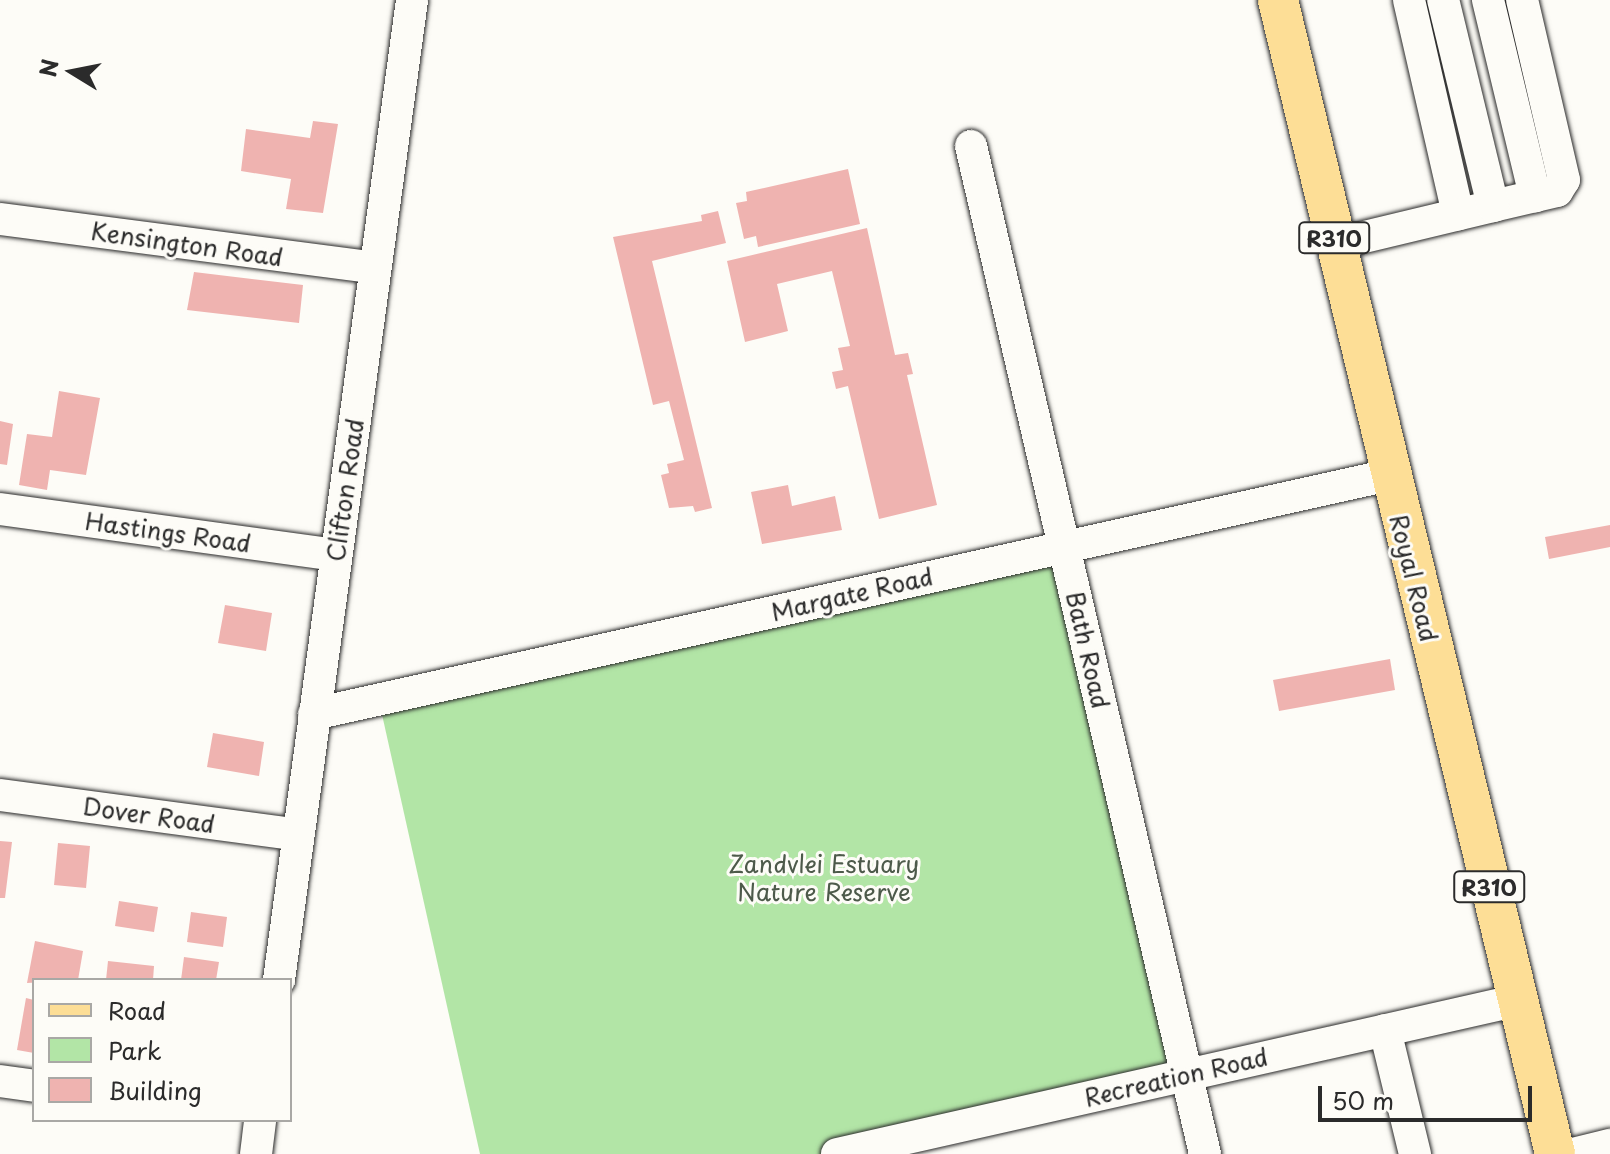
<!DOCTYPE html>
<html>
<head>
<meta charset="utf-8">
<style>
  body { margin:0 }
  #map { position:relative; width:1610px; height:1154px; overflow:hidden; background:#fdfcf7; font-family:"Playpen Sans",sans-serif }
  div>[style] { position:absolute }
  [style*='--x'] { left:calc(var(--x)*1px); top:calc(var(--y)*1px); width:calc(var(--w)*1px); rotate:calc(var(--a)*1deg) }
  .green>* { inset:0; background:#b2e5a6 }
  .building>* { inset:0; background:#efb3b0 }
  .roads { filter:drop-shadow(0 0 2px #2b2b2b) drop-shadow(0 0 2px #2b2b2b) }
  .minor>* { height:32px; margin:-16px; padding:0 16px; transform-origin:16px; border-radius:16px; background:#fdfcf7 }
  .major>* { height:40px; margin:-20px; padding:0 20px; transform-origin:20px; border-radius:20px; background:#fdde96 }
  span { translate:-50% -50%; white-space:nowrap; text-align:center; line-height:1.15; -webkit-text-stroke:6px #fdfcf7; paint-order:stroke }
  .shield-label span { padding:2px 6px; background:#fdfcf7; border:2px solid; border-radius:6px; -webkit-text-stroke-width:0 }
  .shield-label { font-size:22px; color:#2b2b2b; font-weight:700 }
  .street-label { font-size:24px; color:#2b2b2b }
  .park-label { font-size:24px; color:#4d5a4a }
  .legend { position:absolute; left:32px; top:978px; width:260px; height:144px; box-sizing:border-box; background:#fdfcf7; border:2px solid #a9a8a5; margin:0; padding:10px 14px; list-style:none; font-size:24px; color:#2b2b2b }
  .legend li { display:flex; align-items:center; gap:16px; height:40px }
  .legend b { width:40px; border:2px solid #a9a8a5 }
  .north { position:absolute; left:32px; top:32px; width:80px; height:80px; -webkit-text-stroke:6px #fdfcf7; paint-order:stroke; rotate:280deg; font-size:22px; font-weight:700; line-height:32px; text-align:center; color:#2b2b2b }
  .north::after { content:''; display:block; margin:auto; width:28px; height:36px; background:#2b2b2b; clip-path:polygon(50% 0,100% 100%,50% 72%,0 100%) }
  .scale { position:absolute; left:1318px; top:1086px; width:214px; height:36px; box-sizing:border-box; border:4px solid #2b2b2b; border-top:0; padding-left:10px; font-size:24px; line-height:28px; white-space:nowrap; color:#2b2b2b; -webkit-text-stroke:6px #fdfcf7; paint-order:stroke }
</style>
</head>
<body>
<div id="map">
  <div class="green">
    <i style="clip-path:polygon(1064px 546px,1187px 1075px,836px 1154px,480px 1154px,379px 701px)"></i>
  </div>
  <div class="building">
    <i style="clip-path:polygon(313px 121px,338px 124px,323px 213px,286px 209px,291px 179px,241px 171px,246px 129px,310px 138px)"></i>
    <i style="clip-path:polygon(848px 169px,860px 224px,758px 247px,756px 236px,744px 239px,736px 203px,747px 201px,746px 192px)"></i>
    <i style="clip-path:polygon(718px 211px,726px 243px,652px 261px,712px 508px,695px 512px,693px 506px,669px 508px,661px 475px,669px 473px,667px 464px,684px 460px,669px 401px,653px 405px,613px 237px,702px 221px,701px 215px)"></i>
    <i style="clip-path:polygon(867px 228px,895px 355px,908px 353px,913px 374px,907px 375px,937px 505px,879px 519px,848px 386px,836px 389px,832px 372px,843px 370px,838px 348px,850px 346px,832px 271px,777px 284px,788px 331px,745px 342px,727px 261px)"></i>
    <i style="clip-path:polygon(194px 272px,303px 285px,299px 323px,187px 310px)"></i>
    <i style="clip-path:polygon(59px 391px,100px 398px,86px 475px,50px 470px,47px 490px,19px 485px,27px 434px,52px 437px)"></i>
    <i style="clip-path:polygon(0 421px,13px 424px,7px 465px,0 464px)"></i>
    <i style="clip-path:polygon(788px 485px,792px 506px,835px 496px,842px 530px,762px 544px,751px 492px)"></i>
    <i style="clip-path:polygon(1610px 525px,1610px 547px,1549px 559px,1545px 537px)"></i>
    <i style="clip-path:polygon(225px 605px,272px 613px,266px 651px,218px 643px)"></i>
    <i style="clip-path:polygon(1390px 659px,1395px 690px,1279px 711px,1273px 680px)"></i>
    <i style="clip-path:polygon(213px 733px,264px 742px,259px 776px,207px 767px)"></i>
    <i style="clip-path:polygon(0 841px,12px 842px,5px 898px,0 898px)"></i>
    <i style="clip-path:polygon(58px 843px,90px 846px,86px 888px,54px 885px)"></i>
    <i style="clip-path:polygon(119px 901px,158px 907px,154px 932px,115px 926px)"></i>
    <i style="clip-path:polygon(191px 912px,227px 917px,223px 947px,187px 942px)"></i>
    <i style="clip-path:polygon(35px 941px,83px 951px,78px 980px,27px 983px)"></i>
    <i style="clip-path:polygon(184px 957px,219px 962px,216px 980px,181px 980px)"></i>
    <i style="clip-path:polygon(108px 961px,154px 966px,153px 980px,106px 980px)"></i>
    <i style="clip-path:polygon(26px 998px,34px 1000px,34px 1053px,17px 1050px)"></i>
  </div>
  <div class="roads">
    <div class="minor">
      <i style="--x:1409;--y:0;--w:220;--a:77.1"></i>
      <i style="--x:1488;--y:0;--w:202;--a:76.5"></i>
      <i style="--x:971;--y:146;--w:1035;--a:76.93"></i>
      <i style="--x:1493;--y:206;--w:66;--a:-13.2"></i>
      <i style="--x:1557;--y:191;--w:13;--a:-58"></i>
      <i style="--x:1564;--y:180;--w:185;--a:-103.1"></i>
      <i style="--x:0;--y:219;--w:378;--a:7.4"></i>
      <i style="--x:1335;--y:244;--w:163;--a:-13.5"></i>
      <i style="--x:1493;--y:206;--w:212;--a:-103.6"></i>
      <i style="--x:0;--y:509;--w:339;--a:7.8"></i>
      <i style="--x:314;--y:714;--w:1101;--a:-12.53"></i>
      <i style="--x:0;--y:795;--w:301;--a:7.6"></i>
      <i style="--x:279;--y:980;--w:989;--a:-82.27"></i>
      <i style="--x:1385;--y:1030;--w:128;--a:76.4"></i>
      <i style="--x:0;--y:1081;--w:34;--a:8"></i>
      <i style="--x:256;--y:1154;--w:34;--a:-83"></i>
      <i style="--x:837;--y:1154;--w:695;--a:-12.72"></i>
      <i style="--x:1573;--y:1154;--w:38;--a:-14"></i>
    </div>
    <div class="major">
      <i style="--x:1278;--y:0;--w:1187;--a:76.5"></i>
    </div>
  </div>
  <div class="shield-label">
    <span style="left:1334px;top:238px">R310</span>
    <span style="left:1489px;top:887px">R310</span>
  </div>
  <div class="street-label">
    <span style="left:187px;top:244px;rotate:8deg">Kensington Road</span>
    <span style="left:345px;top:490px;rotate:-82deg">Clifton Road</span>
    <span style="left:168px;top:532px;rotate:8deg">Hastings Road</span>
    <span style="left:1414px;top:578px;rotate:76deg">Royal Road</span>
    <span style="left:852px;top:594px;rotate:-13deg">Margate Road</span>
    <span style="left:1088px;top:650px;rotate:77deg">Bath Road</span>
    <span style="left:149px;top:815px;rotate:8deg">Dover Road</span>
    <span style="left:1176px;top:1077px;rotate:-13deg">Recreation Road</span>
  </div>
  <div class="park-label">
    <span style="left:824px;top:878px">Zandvlei Estuary<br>Nature Reserve</span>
  </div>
  <ul class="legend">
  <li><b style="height:10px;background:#fdde96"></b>Road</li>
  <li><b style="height:22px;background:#b2e5a6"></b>Park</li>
  <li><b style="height:22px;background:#efb3b0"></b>Building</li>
  </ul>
  <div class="north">N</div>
  <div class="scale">50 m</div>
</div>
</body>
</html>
